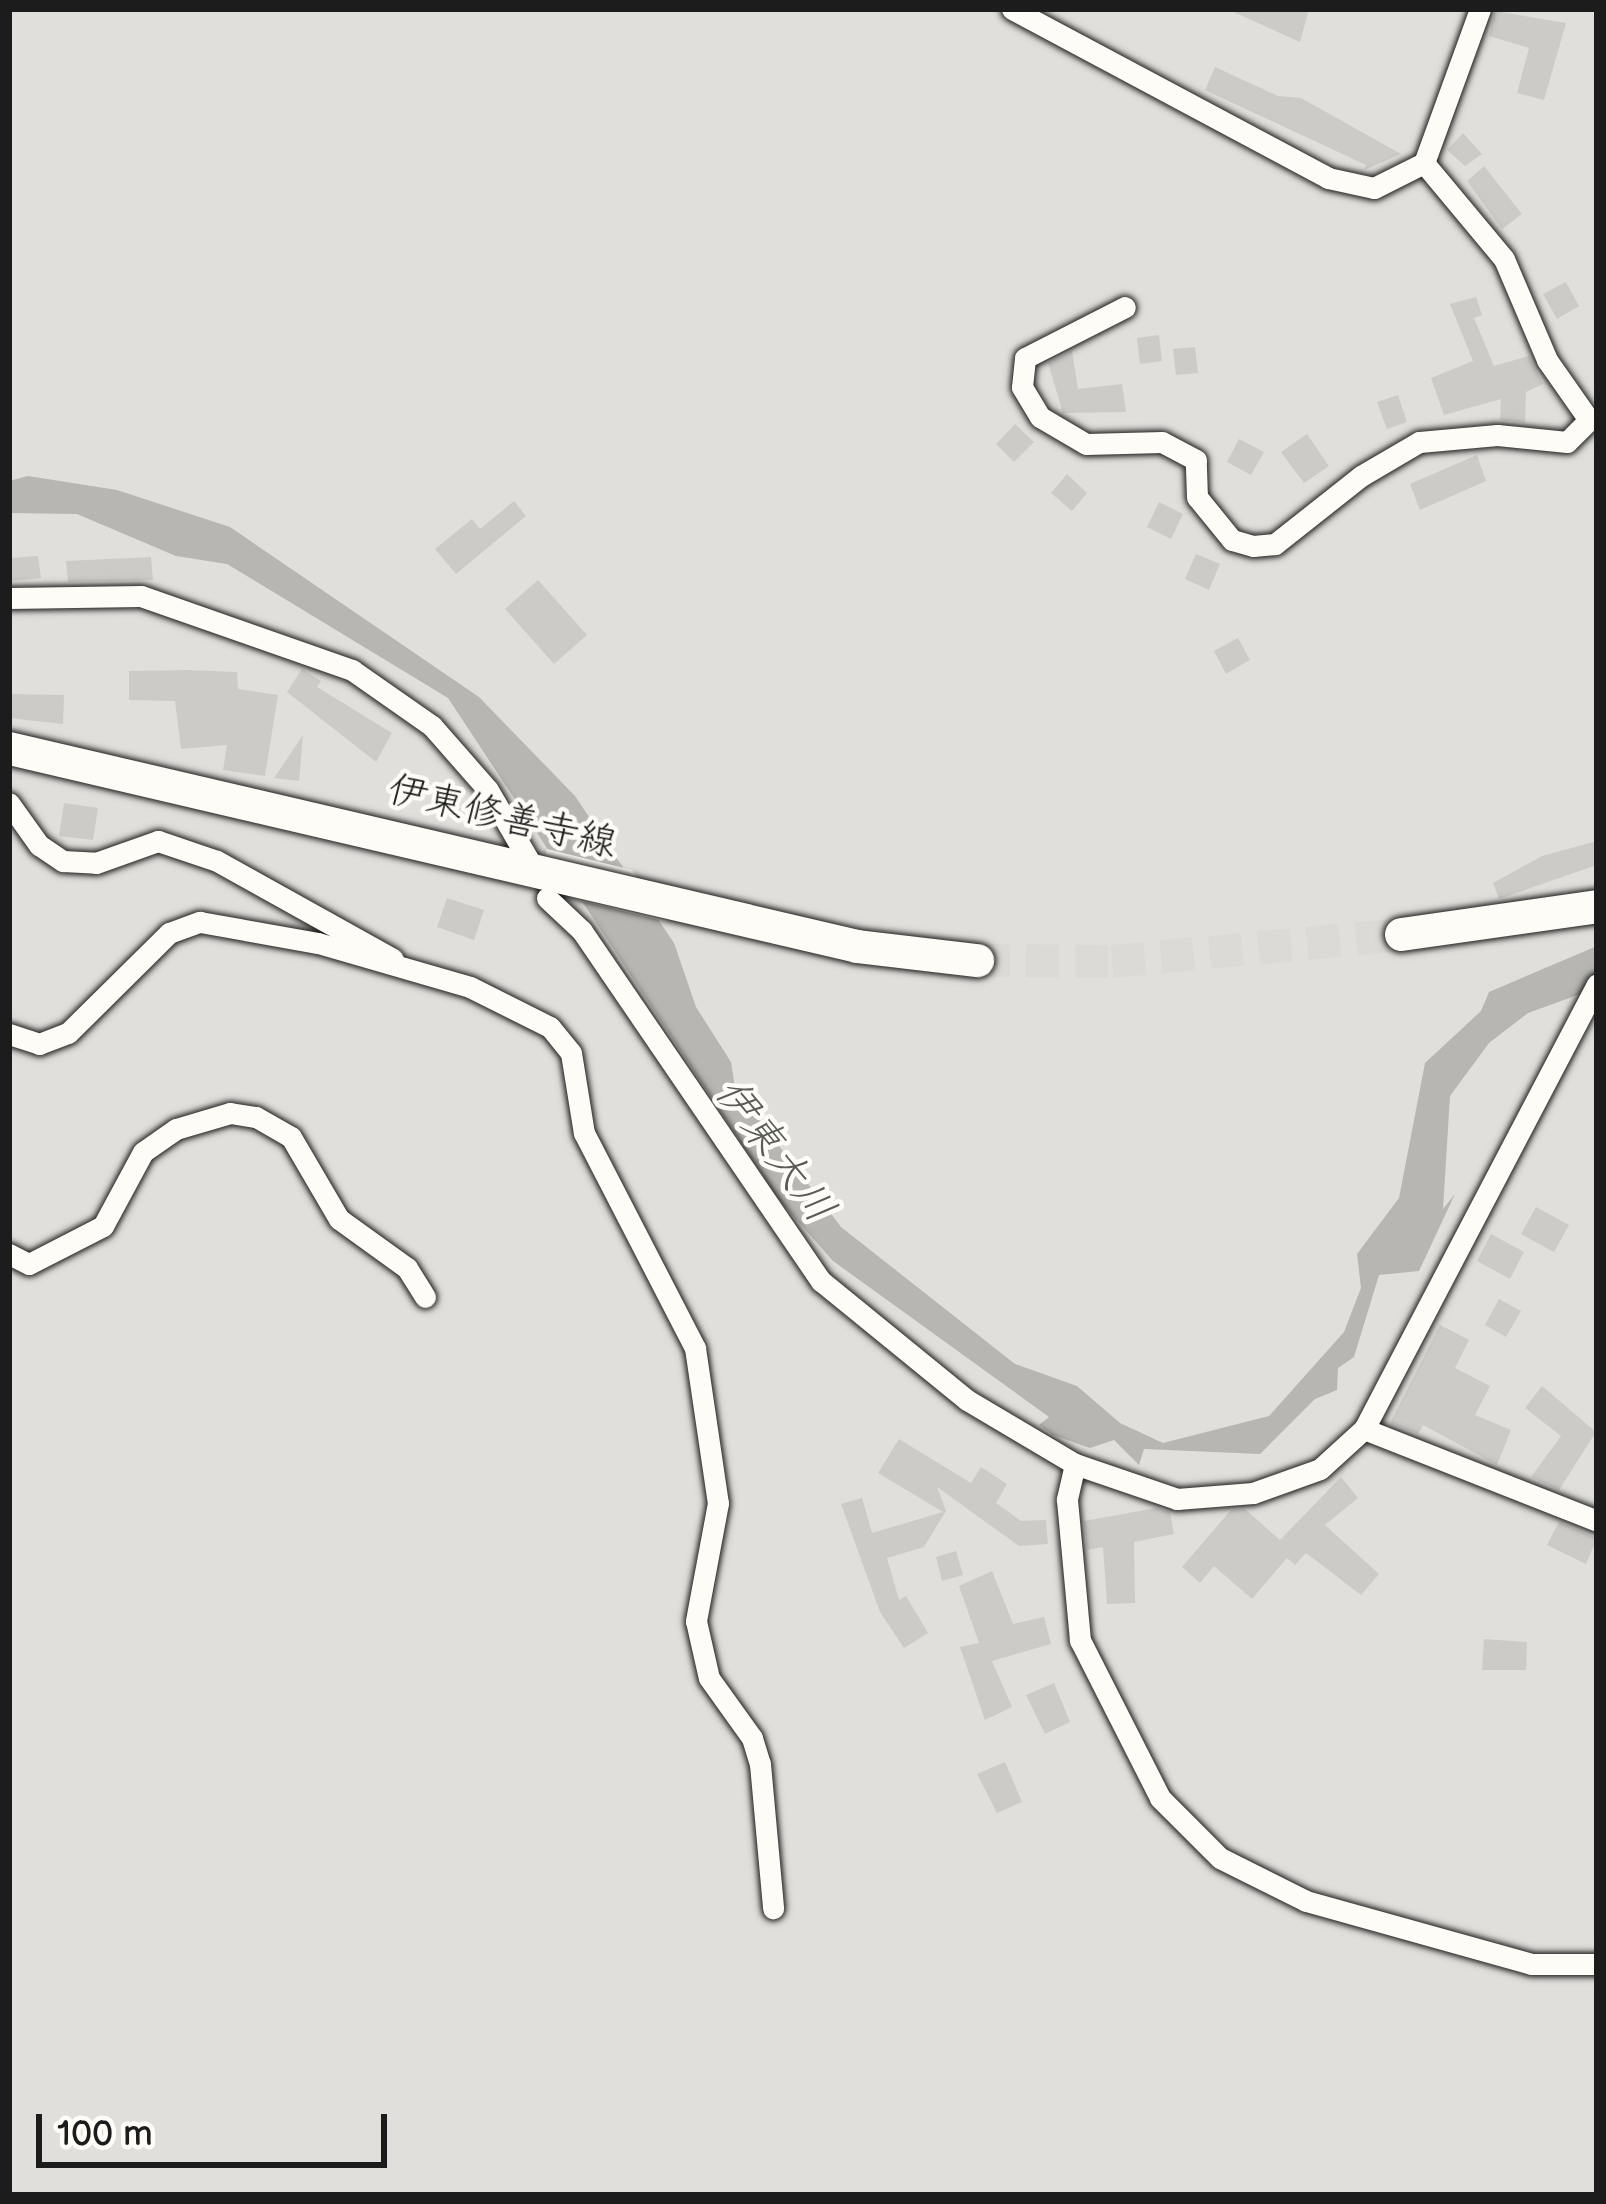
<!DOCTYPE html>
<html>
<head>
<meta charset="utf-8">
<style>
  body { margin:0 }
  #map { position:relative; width:1606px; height:2204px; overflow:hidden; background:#fdfcf7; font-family:"Balsamiq Sans","Klee One",sans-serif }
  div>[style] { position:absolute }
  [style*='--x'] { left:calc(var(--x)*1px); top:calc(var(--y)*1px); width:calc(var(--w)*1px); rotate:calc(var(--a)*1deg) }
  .green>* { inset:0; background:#e0dfdb }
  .water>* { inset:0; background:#b7b6b2 }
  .pier>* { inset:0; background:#fdfcf7 }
  .building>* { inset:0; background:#cccbc8 }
  .primary-tunnel>* { height:33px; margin-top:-16.5px; transform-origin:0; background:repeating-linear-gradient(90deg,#dbdad6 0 33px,transparent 0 49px) }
  .roads { filter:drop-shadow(0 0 3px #1c1c1c) drop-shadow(0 0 3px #1c1c1c) }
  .minor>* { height:21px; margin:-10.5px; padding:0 10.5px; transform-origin:10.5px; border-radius:10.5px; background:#fdfcf7 }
  .primary>* { height:33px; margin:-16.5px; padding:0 16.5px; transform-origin:16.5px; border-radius:16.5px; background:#fdfcf7 }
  span { translate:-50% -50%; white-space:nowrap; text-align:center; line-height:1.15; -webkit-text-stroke:9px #fdfcf7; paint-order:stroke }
  .street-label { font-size:39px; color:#1c1c1c }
  .water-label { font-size:42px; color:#5a5a58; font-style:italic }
  .frame { position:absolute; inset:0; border:12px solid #1c1c1c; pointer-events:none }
  .scale { position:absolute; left:36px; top:2114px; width:351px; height:54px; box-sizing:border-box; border:6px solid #1c1c1c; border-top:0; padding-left:15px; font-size:36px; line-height:42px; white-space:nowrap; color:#1c1c1c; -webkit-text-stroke:9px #fdfcf7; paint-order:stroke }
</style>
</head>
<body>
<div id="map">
  <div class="green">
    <i style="clip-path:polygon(9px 9px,1597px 9px,1597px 2195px,9px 2195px)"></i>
  </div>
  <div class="water">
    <i style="clip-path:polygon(28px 476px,117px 490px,230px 527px,479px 697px,575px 796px,674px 943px,696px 1007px,731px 1062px,735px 1088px,841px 1227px,1015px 1364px,1077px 1386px,1120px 1423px,1163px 1443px,1269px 1416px,1344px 1332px,1361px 1288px,1357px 1254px,1399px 1198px,1425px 1063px,1481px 1011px,1489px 992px,1597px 946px,1597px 988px,1528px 1013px,1489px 1043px,1450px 1096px,1443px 1209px,1455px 1194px,1419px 1271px,1379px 1275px,1354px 1357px,1338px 1368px,1337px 1390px,1315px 1399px,1260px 1454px,1144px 1449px,1139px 1465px,1114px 1440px,1090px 1448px,1053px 1435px,1039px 1425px,1049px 1417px,833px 1261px,779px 1200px,448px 698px,227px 564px,176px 556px,77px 514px,9px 513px,9px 481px)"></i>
  </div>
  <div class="pier">
    <i style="clip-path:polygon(547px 849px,632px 870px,667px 922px,569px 898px,544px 863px)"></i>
  </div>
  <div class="building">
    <i style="clip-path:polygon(1227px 9px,1309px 9px,1300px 42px)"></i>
    <i style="clip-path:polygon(1495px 11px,1566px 23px,1544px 100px,1517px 93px,1529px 48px,1489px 36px)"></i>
    <i style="clip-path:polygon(1215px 67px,1278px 96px,1301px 98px,1401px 154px,1364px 170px,1366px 165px,1205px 90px)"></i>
    <i style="clip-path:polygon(1463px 133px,1482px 154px,1465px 166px,1447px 150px)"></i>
    <i style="clip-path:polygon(1484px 166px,1522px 214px,1502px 229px,1467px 181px)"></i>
    <i style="clip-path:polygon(1566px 282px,1579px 306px,1557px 319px,1543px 294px)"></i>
    <i style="clip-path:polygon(1476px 297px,1482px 315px,1474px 318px,1494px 366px,1529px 356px,1543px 384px,1526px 392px,1525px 423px,1500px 420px,1501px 399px,1444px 415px,1431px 378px,1473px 361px,1450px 304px)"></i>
    <i style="clip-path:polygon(1159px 335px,1162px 361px,1140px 364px,1137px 338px)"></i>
    <i style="clip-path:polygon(1195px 347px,1198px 373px,1176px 375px,1173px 349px)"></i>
    <i style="clip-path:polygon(1072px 351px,1078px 389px,1122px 384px,1126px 412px,1063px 413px,1048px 363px)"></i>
    <i style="clip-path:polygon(1398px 395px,1407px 422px,1387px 429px,1377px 402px)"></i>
    <i style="clip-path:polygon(1015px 424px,1034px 442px,1014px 462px,996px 444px)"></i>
    <i style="clip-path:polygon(1307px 434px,1329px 466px,1304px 483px,1281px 452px)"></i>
    <i style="clip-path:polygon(1239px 439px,1264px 452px,1251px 475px,1227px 462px)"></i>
    <i style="clip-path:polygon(1477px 455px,1486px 481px,1420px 510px,1410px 484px)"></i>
    <i style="clip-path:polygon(1067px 474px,1087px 493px,1072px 511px,1051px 493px)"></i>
    <i style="clip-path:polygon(514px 501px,526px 516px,456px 574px,435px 549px,472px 519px,480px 529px)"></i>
    <i style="clip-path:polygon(1159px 502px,1183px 514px,1171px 539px,1147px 527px)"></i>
    <i style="clip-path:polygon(1196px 554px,1220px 564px,1209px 590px,1185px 579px)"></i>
    <i style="clip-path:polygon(38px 556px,41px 578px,12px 581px,10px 558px)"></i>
    <i style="clip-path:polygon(151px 557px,153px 580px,68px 582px,66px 561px)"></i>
    <i style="clip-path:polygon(538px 580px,587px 635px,554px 664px,505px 609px)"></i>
    <i style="clip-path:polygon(1238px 638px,1250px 660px,1226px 674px,1214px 651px)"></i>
    <i style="clip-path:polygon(302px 669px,321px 681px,317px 687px,392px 733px,376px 762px,287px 692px)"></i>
    <i style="clip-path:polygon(187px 670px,237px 672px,238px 689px,278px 695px,265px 776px,223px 770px,227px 745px,181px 749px,175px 701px,129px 700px,129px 671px)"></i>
    <i style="clip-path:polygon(9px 694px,64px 695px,63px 724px,9px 718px)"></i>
    <i style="clip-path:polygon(303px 735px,299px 781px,274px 778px)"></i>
    <i style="clip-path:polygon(64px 803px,98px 808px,93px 840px,59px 836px)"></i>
    <i style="clip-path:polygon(1597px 841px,1597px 865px,1499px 899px,1493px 883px,1542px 856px)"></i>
    <i style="clip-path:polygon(447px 898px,484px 910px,474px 940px,437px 927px)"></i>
    <i style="clip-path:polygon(1536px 1207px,1569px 1225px,1554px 1252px,1521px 1234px)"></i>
    <i style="clip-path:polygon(1491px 1234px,1524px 1252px,1510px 1279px,1477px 1261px)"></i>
    <i style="clip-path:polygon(1499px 1299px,1521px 1311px,1506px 1337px,1485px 1325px)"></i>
    <i style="clip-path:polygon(1440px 1325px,1469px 1340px,1455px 1368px,1490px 1386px,1475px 1415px,1511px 1430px,1497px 1465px,1423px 1425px,1418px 1434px,1390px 1423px)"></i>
    <i style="clip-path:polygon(1542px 1386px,1596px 1432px,1559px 1490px,1531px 1477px,1561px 1436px,1525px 1408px)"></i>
    <i style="clip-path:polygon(899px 1439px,971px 1483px,981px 1467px,1007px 1484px,996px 1503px,1021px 1521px,1046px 1520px,1048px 1544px,1019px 1546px,937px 1487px,946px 1511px,924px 1547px,887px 1558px,899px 1600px,906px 1596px,928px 1633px,904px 1648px,880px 1612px,841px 1504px,862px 1498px,872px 1533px,943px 1512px,878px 1473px)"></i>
    <i style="clip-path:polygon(1341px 1477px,1358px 1498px,1325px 1525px,1379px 1574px,1361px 1595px,1306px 1553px,1295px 1565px,1287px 1558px,1252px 1599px,1214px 1566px,1200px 1583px,1182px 1567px,1231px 1510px,1245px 1509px,1280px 1540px)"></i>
    <i style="clip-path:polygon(1156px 1508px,1170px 1512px,1174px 1534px,1134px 1542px,1135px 1603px,1107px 1604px,1103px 1547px,1087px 1550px,1084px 1521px)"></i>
    <i style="clip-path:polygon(1559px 1522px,1597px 1538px,1586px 1564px,1547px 1545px)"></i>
    <i style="clip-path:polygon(956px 1551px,963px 1575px,942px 1581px,936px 1557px)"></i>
    <i style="clip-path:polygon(992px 1571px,1013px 1624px,1044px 1617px,1051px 1644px,992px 1661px,1012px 1707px,985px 1720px,960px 1647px,979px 1643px,959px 1586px)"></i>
    <i style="clip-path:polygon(1484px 1639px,1527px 1642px,1526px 1670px,1482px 1670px)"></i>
    <i style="clip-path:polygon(1054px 1683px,1070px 1722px,1045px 1734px,1026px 1695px)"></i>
    <i style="clip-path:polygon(1005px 1762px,1022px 1802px,997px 1813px,977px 1774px)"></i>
  </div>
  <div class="primary-tunnel">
    <i style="--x:977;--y:960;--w:135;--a:0.4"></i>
    <i style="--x:1112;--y:961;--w:290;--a:-5.3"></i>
  </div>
  <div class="roads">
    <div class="minor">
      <i style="--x:1012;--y:9;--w:358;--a:28.1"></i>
      <i style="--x:1328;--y:178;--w:47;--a:12.3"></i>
      <i style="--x:1374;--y:188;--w:56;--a:-26.6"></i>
      <i style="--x:1424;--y:163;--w:125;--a:50.2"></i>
      <i style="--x:1504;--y:259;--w:110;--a:66.9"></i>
      <i style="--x:1547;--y:360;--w:73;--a:55"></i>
      <i style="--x:1589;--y:420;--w:31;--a:135"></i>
      <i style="--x:1567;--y:442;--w:70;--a:-174.3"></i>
      <i style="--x:1497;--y:435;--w:78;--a:174.9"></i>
      <i style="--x:1419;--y:442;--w:67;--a:149.6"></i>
      <i style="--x:1361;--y:476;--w:110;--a:141.7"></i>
      <i style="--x:1275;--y:544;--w:22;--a:175"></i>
      <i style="--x:1253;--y:546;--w:22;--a:-164"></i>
      <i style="--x:1232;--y:540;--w:55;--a:-129.1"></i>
      <i style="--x:1197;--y:497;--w:37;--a:-92"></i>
      <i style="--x:1196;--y:460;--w:38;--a:-152"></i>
      <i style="--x:1162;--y:442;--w:76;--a:178.5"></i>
      <i style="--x:1086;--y:444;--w:53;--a:-149.6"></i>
      <i style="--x:1040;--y:417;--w:35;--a:-121"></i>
      <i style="--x:1022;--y:387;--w:29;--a:-84"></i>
      <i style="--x:1025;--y:358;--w:112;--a:-27"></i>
      <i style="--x:1424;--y:163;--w:164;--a:-70"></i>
      <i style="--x:9;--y:598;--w:132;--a:-0.9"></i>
      <i style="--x:141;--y:596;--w:224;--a:19.3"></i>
      <i style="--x:352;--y:670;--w:98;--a:35"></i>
      <i style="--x:432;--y:726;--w:85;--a:48.8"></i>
      <i style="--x:488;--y:790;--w:88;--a:59.9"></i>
      <i style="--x:9;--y:803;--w:52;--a:54.5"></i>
      <i style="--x:39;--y:845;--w:29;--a:34"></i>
      <i style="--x:63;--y:861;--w:33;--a:3"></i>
      <i style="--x:96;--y:863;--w:66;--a:-19.5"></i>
      <i style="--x:158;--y:841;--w:62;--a:18.7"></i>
      <i style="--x:217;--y:861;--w:201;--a:29.1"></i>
      <i style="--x:547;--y:898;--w:48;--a:43.3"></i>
      <i style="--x:582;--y:931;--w:424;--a:55.7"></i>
      <i style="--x:821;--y:1281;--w:188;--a:39.2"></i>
      <i style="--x:967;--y:1400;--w:126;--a:30.7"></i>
      <i style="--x:1075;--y:1464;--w:108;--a:18.9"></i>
      <i style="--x:1177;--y:1499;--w:76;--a:-4.5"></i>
      <i style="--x:1253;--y:1493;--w:71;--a:-19.7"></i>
      <i style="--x:1320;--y:1469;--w:59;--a:-42.3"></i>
      <i style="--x:1364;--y:1429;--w:502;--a:-62.36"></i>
      <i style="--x:9;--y:1034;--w:32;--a:18"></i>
      <i style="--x:39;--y:1044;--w:31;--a:-21"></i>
      <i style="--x:68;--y:1033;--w:142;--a:-44.7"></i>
      <i style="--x:169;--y:933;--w:33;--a:-20"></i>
      <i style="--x:200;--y:922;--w:120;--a:10.1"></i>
      <i style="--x:318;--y:943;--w:158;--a:16.1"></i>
      <i style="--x:470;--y:987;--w:89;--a:26.6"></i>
      <i style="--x:550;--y:1027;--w:33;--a:51"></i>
      <i style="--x:571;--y:1053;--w:81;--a:80.8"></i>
      <i style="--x:584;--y:1133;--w:242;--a:62.7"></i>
      <i style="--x:695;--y:1348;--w:157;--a:81.6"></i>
      <i style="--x:718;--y:1503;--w:120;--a:100.6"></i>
      <i style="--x:696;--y:1621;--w:58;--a:77.2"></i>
      <i style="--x:709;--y:1678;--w:74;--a:54.4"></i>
      <i style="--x:752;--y:1738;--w:27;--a:73"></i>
      <i style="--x:760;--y:1764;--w:145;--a:84.8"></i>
      <i style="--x:9;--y:1254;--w:22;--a:27"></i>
      <i style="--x:29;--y:1264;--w:83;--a:-27.2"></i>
      <i style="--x:103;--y:1226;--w:84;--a:-61.6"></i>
      <i style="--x:143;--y:1152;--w:40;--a:-34.9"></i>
      <i style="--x:176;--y:1129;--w:56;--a:-16.5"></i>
      <i style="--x:230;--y:1113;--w:26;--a:9"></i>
      <i style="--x:256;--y:1117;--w:40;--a:29.7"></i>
      <i style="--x:291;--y:1137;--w:95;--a:59.7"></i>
      <i style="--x:339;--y:1219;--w:84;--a:35.8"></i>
      <i style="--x:407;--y:1268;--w:34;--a:58"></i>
      <i style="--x:1364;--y:1429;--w:251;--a:21.5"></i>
      <i style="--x:1075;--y:1464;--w:37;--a:103"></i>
      <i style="--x:1067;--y:1500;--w:141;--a:84.7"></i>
      <i style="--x:1080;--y:1640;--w:177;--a:63.1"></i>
      <i style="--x:1160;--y:1798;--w:85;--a:45"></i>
      <i style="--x:1220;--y:1858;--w:96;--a:26.6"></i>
      <i style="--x:1306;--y:1901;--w:234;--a:15.6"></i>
      <i style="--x:1531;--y:1964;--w:66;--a:0"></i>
    </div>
    <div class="primary">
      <i style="--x:9;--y:748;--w:871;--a:13.14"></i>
      <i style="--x:857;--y:946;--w:121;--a:6.7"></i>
      <i style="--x:1401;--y:934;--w:198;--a:-8.1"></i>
    </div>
  </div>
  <div class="street-label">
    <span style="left:502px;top:818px;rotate:14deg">伊東修善寺線</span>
  </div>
  <div class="water-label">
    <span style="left:774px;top:1151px;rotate:53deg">伊東大川</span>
  </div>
  <div class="frame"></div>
  <div class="scale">100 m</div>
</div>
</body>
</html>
